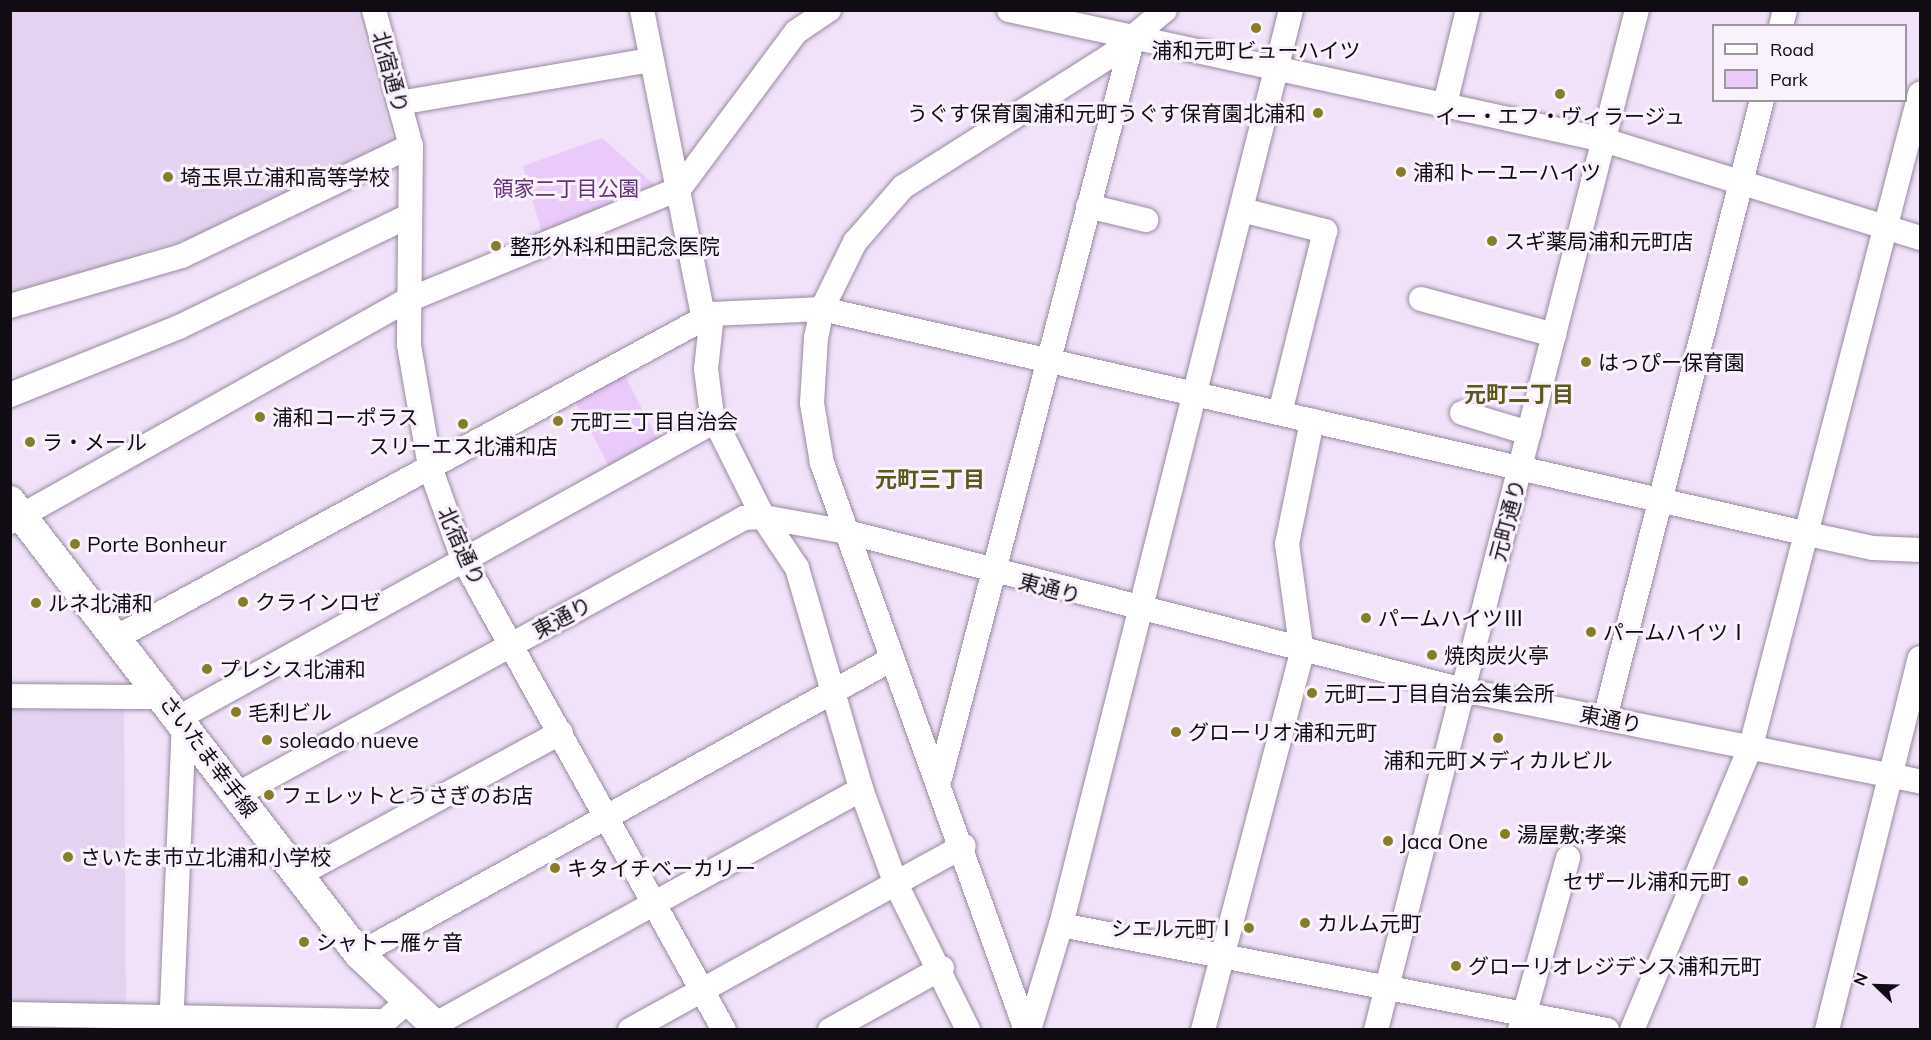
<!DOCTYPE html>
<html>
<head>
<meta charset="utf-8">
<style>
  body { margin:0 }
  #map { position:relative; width:1931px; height:1040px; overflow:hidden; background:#f1e1f9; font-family:Mulish,"Noto Sans JP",sans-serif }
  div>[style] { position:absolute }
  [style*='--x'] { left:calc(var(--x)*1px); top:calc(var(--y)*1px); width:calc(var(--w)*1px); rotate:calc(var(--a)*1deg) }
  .built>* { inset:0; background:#e5d2f0 }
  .green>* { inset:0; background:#e9cafb }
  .roads { filter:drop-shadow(0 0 2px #988aa0) drop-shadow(0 0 2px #988aa0) }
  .minor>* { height:24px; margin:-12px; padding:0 12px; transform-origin:12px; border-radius:12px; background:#fff }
  .major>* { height:30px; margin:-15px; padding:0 15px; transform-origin:15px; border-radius:15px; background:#fff }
  .dots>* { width:16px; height:16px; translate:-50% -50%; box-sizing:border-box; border:3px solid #f9f2fc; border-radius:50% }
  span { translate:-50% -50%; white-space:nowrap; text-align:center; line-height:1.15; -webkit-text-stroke:6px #f9f2fc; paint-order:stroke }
  .poi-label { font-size:21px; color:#110c13 }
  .right { translate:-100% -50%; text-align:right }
  .left { translate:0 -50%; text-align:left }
  .street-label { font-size:21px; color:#110c13 }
  .park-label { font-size:21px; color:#64327b }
  .neighbourhood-label { font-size:22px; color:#5d571a; font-weight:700 }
  .frame { position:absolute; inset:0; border:12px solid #110c13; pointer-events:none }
  .legend { position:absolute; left:1712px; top:24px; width:195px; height:78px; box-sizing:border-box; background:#f9f2fc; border:2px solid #9c969f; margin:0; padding:8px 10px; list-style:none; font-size:18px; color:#110c13 }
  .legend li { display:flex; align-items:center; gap:12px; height:30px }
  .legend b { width:30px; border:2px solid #9c969f }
  .north { position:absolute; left:1847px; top:956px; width:60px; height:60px; -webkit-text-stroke:4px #f9f2fc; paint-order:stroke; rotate:293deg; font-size:16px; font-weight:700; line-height:24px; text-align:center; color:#110c13 }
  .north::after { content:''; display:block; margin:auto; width:21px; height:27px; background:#110c13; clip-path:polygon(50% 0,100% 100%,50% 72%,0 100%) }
</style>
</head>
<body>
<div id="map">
  <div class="built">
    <i style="clip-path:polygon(11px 11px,357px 11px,394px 144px,203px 235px,143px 252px,134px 264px,11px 299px)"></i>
    <i style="clip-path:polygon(11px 706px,124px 709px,126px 1007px,11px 1006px)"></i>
  </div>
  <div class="green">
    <i style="clip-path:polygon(602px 138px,658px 188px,543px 237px,523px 166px)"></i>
    <i style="clip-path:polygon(622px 370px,661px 446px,612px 472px,573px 397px)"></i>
  </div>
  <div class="roads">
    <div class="minor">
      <i style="--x:374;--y:10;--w:141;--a:74.8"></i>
      <i style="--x:411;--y:146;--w:199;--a:90.6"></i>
      <i style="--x:409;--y:345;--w:124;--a:80.2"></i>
      <i style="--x:430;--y:467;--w:98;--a:70.3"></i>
      <i style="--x:463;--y:559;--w:538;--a:61.01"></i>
      <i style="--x:642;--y:10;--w:312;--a:78.7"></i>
      <i style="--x:1009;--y:10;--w:609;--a:12.32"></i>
      <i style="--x:1604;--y:140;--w:331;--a:17.2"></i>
      <i style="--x:1781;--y:26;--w:16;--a:-76"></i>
      <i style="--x:399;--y:103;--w:256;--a:-9.7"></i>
      <i style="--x:1445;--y:104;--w:97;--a:-76.3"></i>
      <i style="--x:1088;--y:206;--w:60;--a:13.6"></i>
      <i style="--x:1242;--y:210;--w:86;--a:14.2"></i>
      <i style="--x:1325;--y:231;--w:187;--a:103.9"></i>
      <i style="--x:1421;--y:299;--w:138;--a:15.1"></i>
      <i style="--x:10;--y:306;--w:179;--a:-16.2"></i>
      <i style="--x:182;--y:256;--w:254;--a:-25.7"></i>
      <i style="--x:712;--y:314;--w:55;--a:96.2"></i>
      <i style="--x:706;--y:369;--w:46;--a:82.6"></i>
      <i style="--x:712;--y:415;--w:114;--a:63.4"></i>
      <i style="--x:763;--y:517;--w:61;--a:56.3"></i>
      <i style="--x:797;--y:568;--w:230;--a:73.8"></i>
      <i style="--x:861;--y:789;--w:99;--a:69.9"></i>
      <i style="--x:895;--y:882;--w:165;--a:63.7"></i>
      <i style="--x:10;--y:395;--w:182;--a:-21.9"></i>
      <i style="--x:179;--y:327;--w:255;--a:-25.8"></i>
      <i style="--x:1462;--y:413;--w:70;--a:16.6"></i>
      <i style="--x:10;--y:522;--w:456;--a:-29.2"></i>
      <i style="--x:408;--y:300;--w:293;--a:-22.3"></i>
      <i style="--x:679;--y:189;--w:196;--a:-53.3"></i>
      <i style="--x:796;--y:32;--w:40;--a:-34"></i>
      <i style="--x:119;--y:636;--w:675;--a:-28.5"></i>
      <i style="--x:712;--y:314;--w:110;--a:-2.6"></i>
      <i style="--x:822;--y:309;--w:1011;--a:12.85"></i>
      <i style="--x:1808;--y:534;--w:66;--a:12.2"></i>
      <i style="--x:1873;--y:548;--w:47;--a:2.4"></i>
      <i style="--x:10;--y:696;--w:154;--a:0.4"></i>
      <i style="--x:180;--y:717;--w:611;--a:-28.95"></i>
      <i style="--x:1605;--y:718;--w:638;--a:-75.75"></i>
      <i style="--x:940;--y:778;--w:766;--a:-75.4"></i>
      <i style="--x:238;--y:794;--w:576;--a:-28.61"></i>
      <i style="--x:744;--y:518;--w:19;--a:-3"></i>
      <i style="--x:763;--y:517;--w:85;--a:10.1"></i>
      <i style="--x:847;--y:532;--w:636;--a:14.39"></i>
      <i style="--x:1463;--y:690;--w:466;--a:11.3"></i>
      <i style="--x:298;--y:875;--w:299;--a:-28.5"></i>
      <i style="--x:1061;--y:925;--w:556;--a:10.89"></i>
      <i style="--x:359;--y:954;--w:609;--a:-28.96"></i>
      <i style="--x:10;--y:1014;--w:375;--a:1.1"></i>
      <i style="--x:385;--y:1021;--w:29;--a:-41"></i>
      <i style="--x:434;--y:1025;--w:488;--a:-28.9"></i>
      <i style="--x:171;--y:1030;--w:307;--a:-87.6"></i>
      <i style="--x:630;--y:1030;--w:381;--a:-28.9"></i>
      <i style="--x:830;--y:1030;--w:128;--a:-29"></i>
      <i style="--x:1026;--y:1030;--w:603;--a:-109.79"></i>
      <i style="--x:822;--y:463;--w:61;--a:-99.5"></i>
      <i style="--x:812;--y:403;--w:65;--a:-86.5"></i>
      <i style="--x:816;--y:338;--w:30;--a:-78"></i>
      <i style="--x:822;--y:309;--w:75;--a:-63.8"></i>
      <i style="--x:855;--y:242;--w:73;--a:-48.9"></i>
      <i style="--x:903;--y:187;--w:244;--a:-32.3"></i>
      <i style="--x:1109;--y:57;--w:73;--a:-40"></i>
      <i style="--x:1029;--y:1030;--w:110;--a:-73.1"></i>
      <i style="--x:1061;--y:925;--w:943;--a:-75.89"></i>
      <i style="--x:1203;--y:1030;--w:390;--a:-75.3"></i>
      <i style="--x:1302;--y:653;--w:110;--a:-97.8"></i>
      <i style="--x:1287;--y:544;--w:126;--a:-78.5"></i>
      <i style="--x:1376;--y:1030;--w:1053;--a:-75.65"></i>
      <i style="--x:1520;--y:1030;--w:179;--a:-74.4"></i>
      <i style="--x:1632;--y:1030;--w:308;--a:-67.3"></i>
      <i style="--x:1751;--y:746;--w:674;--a:-75.47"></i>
      <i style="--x:1827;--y:1030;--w:383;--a:-76"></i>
    </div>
    <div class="major">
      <i style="--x:10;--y:501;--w:572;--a:52.39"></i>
      <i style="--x:359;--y:954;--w:111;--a:43.2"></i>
    </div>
  </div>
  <div class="dots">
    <i style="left:1256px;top:28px;background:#877d24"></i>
    <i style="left:1560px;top:94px;background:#877d24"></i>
    <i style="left:1318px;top:113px;background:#877d24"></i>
    <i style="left:1401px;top:172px;background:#877d24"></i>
    <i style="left:168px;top:177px;background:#877d24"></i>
    <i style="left:1492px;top:241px;background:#877d24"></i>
    <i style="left:496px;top:246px;background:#877d24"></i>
    <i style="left:1586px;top:362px;background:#877d24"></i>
    <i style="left:260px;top:417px;background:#877d24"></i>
    <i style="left:558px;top:421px;background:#877d24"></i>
    <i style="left:463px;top:424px;background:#877d24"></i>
    <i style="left:30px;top:442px;background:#877d24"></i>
    <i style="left:75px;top:544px;background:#877d24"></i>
    <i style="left:243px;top:602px;background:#877d24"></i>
    <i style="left:36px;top:603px;background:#877d24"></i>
    <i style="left:1366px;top:618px;background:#877d24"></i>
    <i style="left:1591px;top:632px;background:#877d24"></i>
    <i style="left:1432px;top:655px;background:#877d24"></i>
    <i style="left:207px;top:669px;background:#877d24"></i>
    <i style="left:1312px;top:693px;background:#877d24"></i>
    <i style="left:236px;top:712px;background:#877d24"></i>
    <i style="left:1176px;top:732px;background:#877d24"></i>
    <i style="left:1498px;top:738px;background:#877d24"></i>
    <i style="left:267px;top:740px;background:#877d24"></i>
    <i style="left:269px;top:795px;background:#877d24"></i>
    <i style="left:1505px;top:834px;background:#877d24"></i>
    <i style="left:1388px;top:841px;background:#877d24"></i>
    <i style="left:68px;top:857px;background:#877d24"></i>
    <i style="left:555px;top:868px;background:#877d24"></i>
    <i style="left:1743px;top:881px;background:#877d24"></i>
    <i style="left:1305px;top:923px;background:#877d24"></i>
    <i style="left:1249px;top:928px;background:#877d24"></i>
    <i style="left:304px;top:942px;background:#877d24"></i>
    <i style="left:1456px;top:966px;background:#877d24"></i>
  </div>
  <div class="poi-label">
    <span style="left:1256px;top:50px">浦和元町ビューハイツ</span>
    <span class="right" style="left:1306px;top:113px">うぐす保育園浦和元町うぐす保育園北浦和</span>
    <span style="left:1560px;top:116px">イー・エフ・ヴィラージュ</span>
    <span class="left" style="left:1413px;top:172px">浦和トーユーハイツ</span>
    <span class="left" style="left:180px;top:177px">埼玉県立浦和高等学校</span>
    <span class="left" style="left:1504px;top:241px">スギ薬局浦和元町店</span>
    <span class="left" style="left:510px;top:246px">整形外科和田記念医院</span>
    <span class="left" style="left:1598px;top:362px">はっぴー保育園</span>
    <span class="left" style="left:272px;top:417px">浦和コーポラス</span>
    <span class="left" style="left:570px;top:421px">元町三丁目自治会</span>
    <span class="left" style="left:42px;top:442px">ラ・メール</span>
    <span style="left:463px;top:446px">スリーエス北浦和店</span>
    <span class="left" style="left:87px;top:544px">Porte Bonheur</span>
    <span class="left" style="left:255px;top:602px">クラインロゼ</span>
    <span class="left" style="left:48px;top:603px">ルネ北浦和</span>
    <span class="left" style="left:1378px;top:618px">パームハイツⅢ</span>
    <span class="left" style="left:1603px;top:632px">パームハイツⅠ</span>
    <span class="left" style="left:1444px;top:655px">焼肉炭火亭</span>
    <span class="left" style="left:219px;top:669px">プレシス北浦和</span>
    <span class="left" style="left:1324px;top:693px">元町二丁目自治会集会所</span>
    <span class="left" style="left:248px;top:712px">毛利ビル</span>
    <span class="left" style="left:1188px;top:732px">グローリオ浦和元町</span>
    <span class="left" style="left:279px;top:740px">soleado nueve</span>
    <span style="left:1498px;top:760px">浦和元町メディカルビル</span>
    <span class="left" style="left:281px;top:795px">フェレットとうさぎのお店</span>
    <span class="left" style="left:1517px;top:834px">湯屋敷;孝楽</span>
    <span class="left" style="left:1400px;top:841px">Jaca One</span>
    <span class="left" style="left:80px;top:857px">さいたま市立北浦和小学校</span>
    <span class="left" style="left:567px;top:868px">キタイチベーカリー</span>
    <span class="right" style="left:1731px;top:881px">セザール浦和元町</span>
    <span class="left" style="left:1317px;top:923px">カルム元町</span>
    <span class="right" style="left:1237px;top:928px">シエル元町Ⅰ</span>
    <span class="left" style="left:316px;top:942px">シャトー雁ヶ音</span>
    <span class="left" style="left:1468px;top:966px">グローリオレジデンス浦和元町</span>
  </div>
  <div class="street-label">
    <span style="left:391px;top:72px;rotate:75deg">北宿通り</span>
    <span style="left:1507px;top:520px;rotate:-75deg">元町通り</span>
    <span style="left:462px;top:546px;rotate:66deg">北宿通り</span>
    <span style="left:1050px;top:588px;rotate:15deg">東通り</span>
    <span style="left:562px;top:617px;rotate:-28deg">東通り</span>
    <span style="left:1611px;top:719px;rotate:11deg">東通り</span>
    <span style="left:209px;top:756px;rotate:53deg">さいたま幸手線</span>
  </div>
  <div class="park-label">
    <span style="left:566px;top:188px">領家二丁目公園</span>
  </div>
  <div class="neighbourhood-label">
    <span style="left:1519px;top:395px">元町二丁目</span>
    <span style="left:930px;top:480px">元町三丁目</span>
  </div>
  <div class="frame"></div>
  <ul class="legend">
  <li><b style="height:8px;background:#fff"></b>Road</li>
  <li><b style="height:16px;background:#e9cafb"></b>Park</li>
  </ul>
  <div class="north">N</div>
</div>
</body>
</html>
